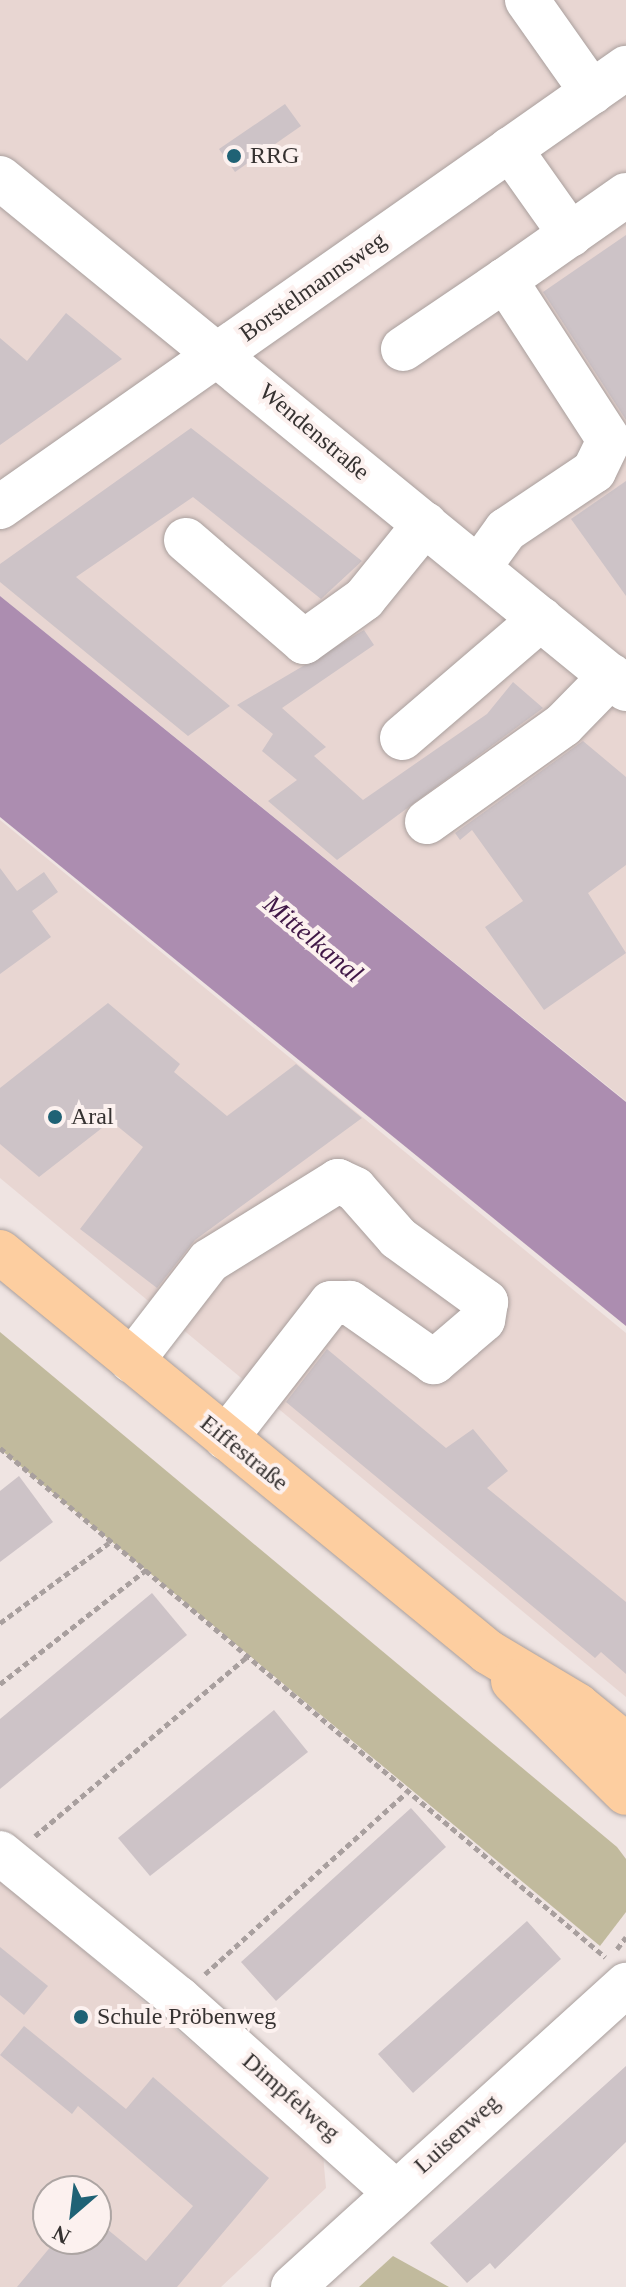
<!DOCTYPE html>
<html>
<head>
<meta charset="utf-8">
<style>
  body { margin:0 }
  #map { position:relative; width:626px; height:2287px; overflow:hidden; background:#efe4e2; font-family:"Times New Roman",serif }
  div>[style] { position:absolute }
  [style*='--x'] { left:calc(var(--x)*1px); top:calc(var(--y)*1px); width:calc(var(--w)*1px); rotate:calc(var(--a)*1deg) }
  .built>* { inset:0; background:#e8d6d2 }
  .green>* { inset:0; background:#c1ba9d }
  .water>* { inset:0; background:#ac8db0 }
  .building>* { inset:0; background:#cdc3c7 }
  .path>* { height:5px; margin-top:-2.5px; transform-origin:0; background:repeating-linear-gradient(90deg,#a89f9e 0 6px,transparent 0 10px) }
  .roads { filter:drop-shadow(0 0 2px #a99f9d) drop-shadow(0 0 2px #a99f9d) }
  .minor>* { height:44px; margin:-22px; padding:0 22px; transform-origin:22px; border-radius:22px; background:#fff }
  .major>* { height:44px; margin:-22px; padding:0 22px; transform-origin:22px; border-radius:22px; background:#fdcea0 }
  .dots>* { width:22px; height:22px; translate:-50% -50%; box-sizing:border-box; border:4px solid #fcf1ef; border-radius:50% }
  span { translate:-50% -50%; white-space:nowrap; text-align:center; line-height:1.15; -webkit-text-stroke:8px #fcf1ef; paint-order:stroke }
  .poi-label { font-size:24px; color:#363231 }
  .left { translate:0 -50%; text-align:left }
  .street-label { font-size:24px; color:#363231 }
  .water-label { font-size:26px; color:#401847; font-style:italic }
  .north { position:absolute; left:32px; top:2175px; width:80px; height:80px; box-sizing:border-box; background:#fcf1ef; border:2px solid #ada5a3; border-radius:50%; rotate:208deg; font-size:22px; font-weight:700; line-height:32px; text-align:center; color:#363231 }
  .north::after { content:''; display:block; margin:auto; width:28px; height:36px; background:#1f6275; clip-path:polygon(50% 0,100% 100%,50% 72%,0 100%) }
</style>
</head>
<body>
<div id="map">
  <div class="built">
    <i style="clip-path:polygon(0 0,626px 0,626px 1101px,0 596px)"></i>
    <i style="clip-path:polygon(0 820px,626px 1333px,626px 1697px,0 1178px)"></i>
    <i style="clip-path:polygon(evenodd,0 1879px,323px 2155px,326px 2188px,221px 2287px,0 2287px,0 1879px,48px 2191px,96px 2191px,96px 2239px,48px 2239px,48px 2191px)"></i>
  </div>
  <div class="green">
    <i style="clip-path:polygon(0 1332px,617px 1847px,626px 1859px,626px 1912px,600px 1946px,0 1449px)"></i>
    <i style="clip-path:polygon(393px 2256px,449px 2287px,359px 2287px)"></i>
  </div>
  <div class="water">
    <i style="clip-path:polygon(0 596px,626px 1102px,626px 1326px,0 817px)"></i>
  </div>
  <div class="building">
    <i style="clip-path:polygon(285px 104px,301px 126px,235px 172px,219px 149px)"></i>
    <i style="clip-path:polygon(626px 235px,626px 420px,543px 292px)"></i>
    <i style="clip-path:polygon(66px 313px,122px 359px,0 445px,0 338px,27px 361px)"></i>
    <i style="clip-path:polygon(191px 428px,362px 561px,321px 599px,193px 497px,76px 577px,230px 706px,188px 736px,0 582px,0 564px)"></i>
    <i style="clip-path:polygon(626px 481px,626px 596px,571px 519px)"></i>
    <i style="clip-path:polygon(364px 630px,374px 645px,282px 708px,326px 747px,314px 756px,363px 800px,487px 714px,513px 682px,543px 708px,337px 860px,268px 801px,297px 780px,262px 751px,273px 734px,237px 705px)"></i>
    <i style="clip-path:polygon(583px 741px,626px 777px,626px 865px,588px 893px,626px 953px,544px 1010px,485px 927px,523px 901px,472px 830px,460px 840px,455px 833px)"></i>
    <i style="clip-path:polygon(0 868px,17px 891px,44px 872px,58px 892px,32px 911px,51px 937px,0 974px)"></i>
    <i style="clip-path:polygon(108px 1003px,180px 1064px,174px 1072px,227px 1116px,296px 1064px,362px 1118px,195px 1240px,157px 1288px,80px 1229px,143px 1147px,111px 1121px,39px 1177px,0 1144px,0 1088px)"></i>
    <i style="clip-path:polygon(327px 1349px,446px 1448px,473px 1429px,508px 1471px,487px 1488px,626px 1602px,626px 1674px,601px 1652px,595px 1658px,286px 1402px)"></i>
    <i style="clip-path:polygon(19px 1476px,53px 1522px,0 1562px,0 1491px)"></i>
    <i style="clip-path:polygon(152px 1593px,187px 1635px,0 1789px,0 1719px)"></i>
    <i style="clip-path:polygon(274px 1710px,308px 1752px,150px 1876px,118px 1838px)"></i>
    <i style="clip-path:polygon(411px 1808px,446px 1847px,276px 2001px,241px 1962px)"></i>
    <i style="clip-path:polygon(527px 1921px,561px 1959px,413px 2093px,378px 2054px)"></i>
    <i style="clip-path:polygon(0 1947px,48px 1986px,24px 2015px,0 1995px)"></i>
    <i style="clip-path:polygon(24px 2026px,126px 2109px,153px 2077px,269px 2178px,177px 2287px,17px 2287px,57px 2239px,96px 2239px,96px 2220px,146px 2261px,193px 2206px,78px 2106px,72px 2114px,0 2055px)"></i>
    <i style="clip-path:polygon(626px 2066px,626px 2142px,495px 2269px,490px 2263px,467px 2283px,430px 2243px)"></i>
  </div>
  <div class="path">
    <i style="--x:0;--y:1448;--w:791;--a:40.07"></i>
    <i style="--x:0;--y:1623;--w:135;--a:-36.3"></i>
    <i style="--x:0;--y:1684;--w:187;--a:-38"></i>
    <i style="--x:35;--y:1836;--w:279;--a:-40.2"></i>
    <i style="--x:617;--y:1949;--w:15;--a:-53"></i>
    <i style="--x:205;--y:1974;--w:270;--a:-42"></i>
  </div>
  <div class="roads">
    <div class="minor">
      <i style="--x:527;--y:0;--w:113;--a:54.8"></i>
      <i style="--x:510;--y:149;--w:105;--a:54.7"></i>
      <i style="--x:0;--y:178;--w:808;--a:39.22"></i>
      <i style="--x:403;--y:349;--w:123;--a:-34.1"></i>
      <i style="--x:0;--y:507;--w:765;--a:-35.04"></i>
      <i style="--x:186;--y:540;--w:156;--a:40.8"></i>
      <i style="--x:304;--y:642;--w:74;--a:-35.6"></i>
      <i style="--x:364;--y:599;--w:97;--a:-50.9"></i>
      <i style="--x:479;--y:567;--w:46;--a:-53.9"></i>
      <i style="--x:506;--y:530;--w:106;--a:-33.8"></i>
      <i style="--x:594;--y:471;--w:34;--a:-64"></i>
      <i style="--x:609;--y:440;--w:191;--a:-123"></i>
      <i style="--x:505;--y:280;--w:148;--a:-35.1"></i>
      <i style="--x:402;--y:738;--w:183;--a:-40.6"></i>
      <i style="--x:427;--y:822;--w:167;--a:-35.5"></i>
      <i style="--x:563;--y:725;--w:69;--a:-45.6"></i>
      <i style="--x:132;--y:1361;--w:126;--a:-52.4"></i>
      <i style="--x:209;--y:1261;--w:152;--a:-31.8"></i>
      <i style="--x:338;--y:1181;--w:19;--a:25"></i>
      <i style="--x:355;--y:1189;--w:65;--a:48.7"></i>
      <i style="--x:398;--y:1238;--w:109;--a:36"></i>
      <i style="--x:486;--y:1302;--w:18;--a:99"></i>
      <i style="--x:483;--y:1320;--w:65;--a:139.4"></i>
      <i style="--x:434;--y:1362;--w:103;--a:-144.9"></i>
      <i style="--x:350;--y:1303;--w:19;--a:180"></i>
      <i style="--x:331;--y:1303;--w:171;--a:127.9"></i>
      <i style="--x:0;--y:1853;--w:230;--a:39.2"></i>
      <i style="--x:178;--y:1998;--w:290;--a:41.8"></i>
      <i style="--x:293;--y:2287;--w:450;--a:-42.2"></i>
    </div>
    <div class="major">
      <i style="--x:0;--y:1252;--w:631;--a:39.34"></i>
      <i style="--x:488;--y:1652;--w:104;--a:30.8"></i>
      <i style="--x:577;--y:1705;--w:63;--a:39.2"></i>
      <i style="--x:513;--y:1681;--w:159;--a:44.7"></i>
    </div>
  </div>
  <div class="dots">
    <i style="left:234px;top:156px;background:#1f6275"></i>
    <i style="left:55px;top:1117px;background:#1f6275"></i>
    <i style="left:81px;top:2017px;background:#1f6275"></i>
  </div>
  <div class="poi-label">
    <span class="left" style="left:250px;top:156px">RRG</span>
    <span class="left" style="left:71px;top:1117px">Aral</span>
    <span class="left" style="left:97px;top:2017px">Schule Pröbenweg</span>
  </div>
  <div class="street-label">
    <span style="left:313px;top:287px;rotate:-35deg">Borstelmannsweg</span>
    <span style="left:314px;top:432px;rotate:40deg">Wendenstraße</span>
    <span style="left:244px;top:1453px;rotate:39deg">Eiffestraße</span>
    <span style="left:291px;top:2097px;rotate:41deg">Dimpfelweg</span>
    <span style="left:457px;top:2134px;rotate:-42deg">Luisenweg</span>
  </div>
  <div class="water-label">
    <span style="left:313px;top:939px;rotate:40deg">Mittelkanal</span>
  </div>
  <div class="north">N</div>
</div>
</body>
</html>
